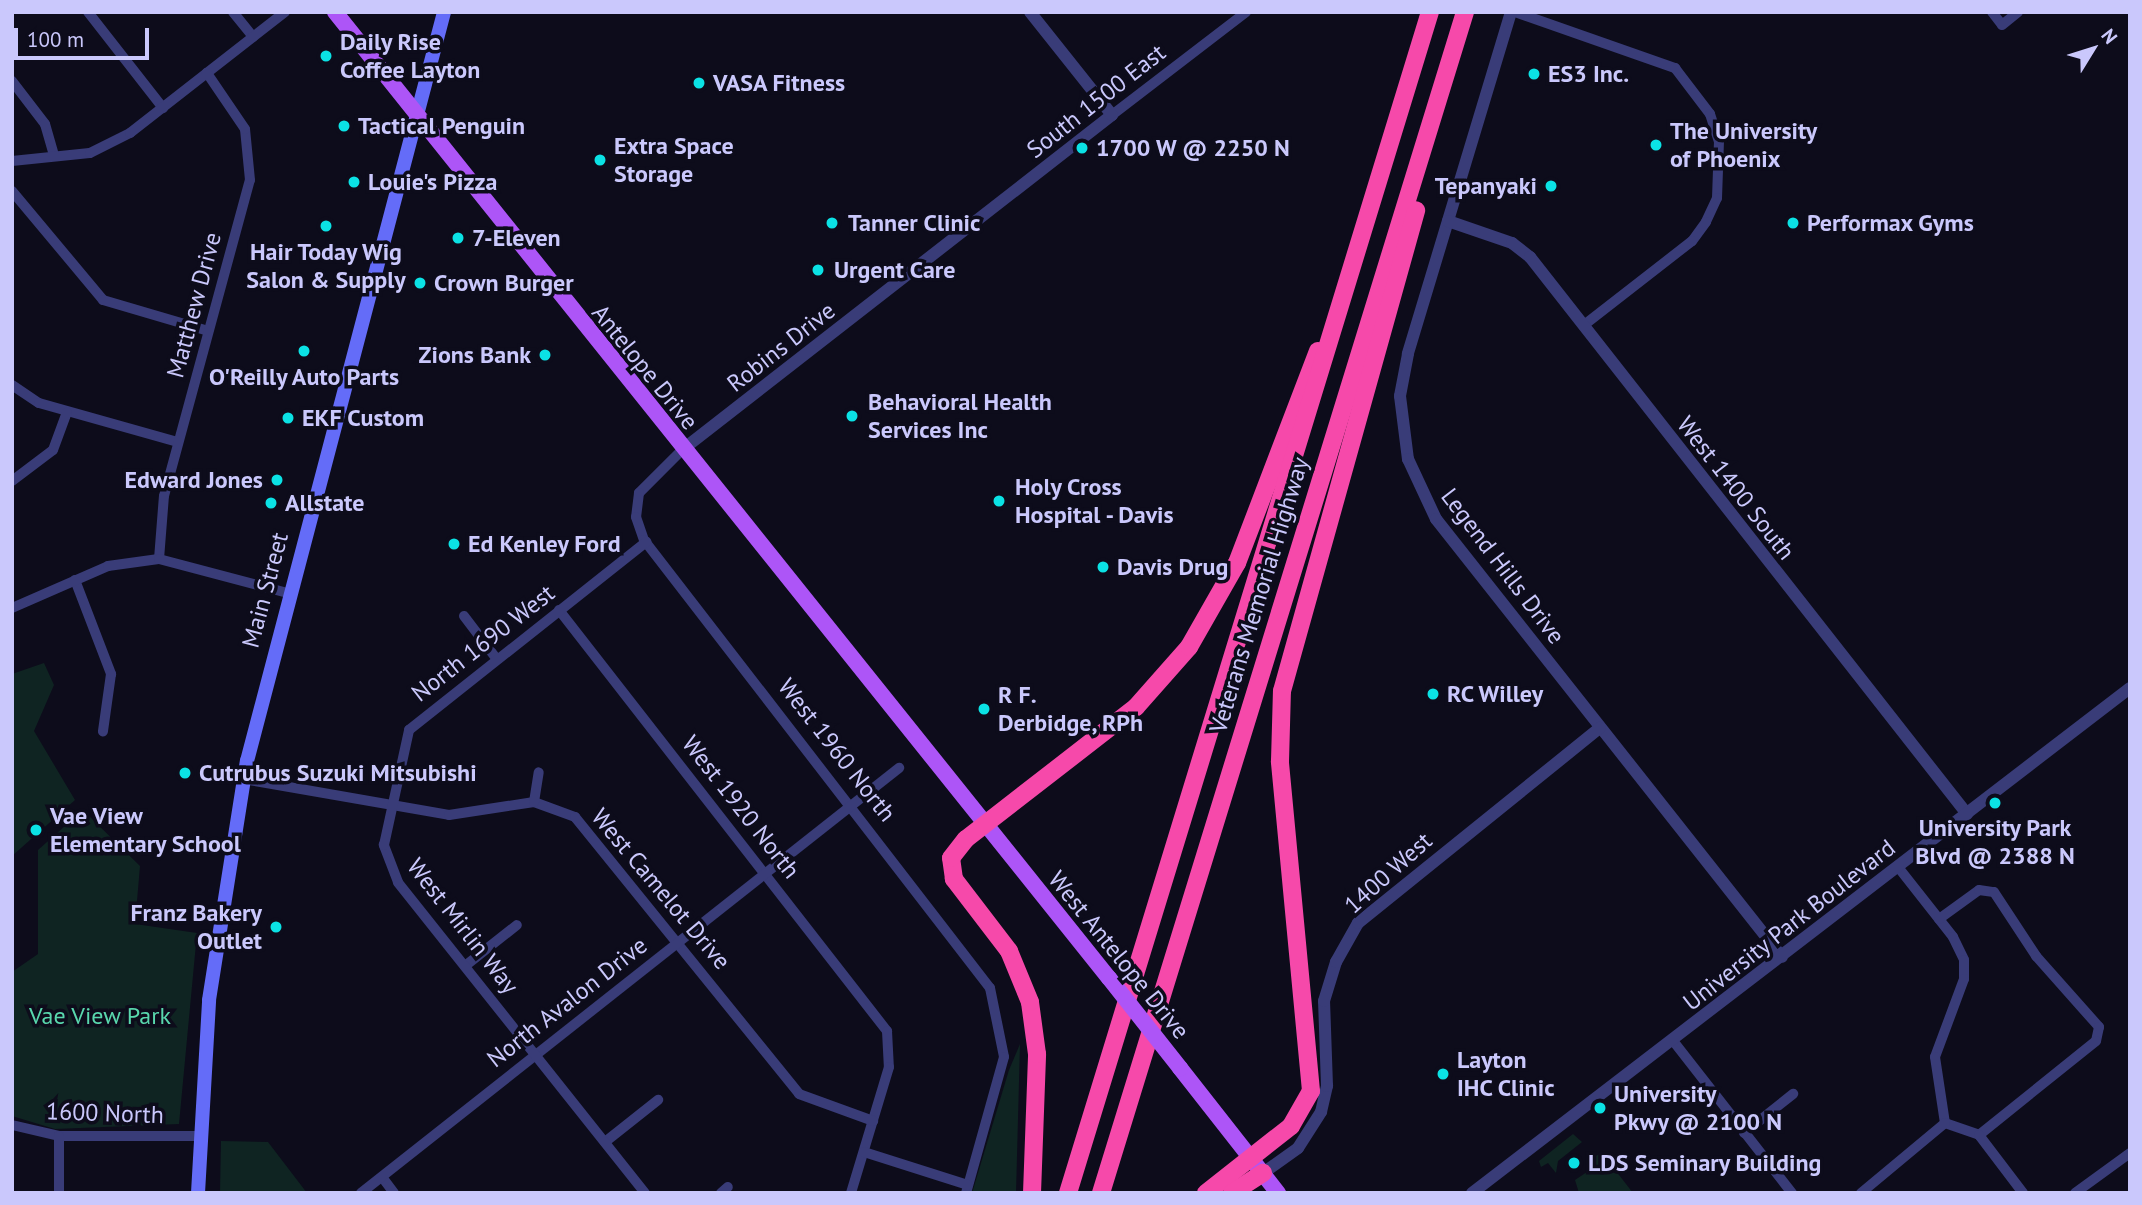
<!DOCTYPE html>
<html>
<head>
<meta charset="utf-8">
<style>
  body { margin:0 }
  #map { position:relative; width:2142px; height:1205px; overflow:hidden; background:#0d0c1b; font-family:"PT Sans",sans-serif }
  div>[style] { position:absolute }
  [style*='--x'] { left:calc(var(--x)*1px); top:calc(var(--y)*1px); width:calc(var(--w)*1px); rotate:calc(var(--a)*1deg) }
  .green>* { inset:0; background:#0f2422 }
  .minor>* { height:10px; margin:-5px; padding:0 5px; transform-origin:5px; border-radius:5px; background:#393c78 }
  .tertiary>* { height:12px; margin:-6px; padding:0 6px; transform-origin:6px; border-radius:6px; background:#393c78 }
  .secondary>* { height:14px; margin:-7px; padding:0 7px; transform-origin:7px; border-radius:7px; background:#646cf8 }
  .primary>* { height:16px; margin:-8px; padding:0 8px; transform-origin:8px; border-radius:8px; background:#ad55f7 }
  .motorway>* { height:18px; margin:-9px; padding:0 9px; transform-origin:9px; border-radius:9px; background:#f649aa }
  .primary-bridge>* { height:16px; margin:-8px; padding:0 8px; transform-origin:8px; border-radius:8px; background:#ad55f7 }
  .dots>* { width:19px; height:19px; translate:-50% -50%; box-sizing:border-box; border:4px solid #0d0c1b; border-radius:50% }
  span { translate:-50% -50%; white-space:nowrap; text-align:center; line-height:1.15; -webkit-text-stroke:7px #0d0c1b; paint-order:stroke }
  .poi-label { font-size:24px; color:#cac8fc; font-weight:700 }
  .left { translate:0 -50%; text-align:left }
  .right { translate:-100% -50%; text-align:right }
  .street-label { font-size:24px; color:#cac8fc }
  .park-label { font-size:24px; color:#59d7ad }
  .frame { position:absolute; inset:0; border:14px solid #cac8fc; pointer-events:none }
  .north { position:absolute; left:2058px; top:14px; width:70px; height:70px; -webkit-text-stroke:5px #0d0c1b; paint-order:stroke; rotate:52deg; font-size:19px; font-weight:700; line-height:28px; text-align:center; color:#cac8fc }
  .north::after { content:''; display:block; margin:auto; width:24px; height:32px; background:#cac8fc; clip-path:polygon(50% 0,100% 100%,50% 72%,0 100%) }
  .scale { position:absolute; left:14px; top:28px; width:135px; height:32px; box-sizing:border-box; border:4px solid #cac8fc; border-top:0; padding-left:9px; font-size:21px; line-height:24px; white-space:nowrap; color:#cac8fc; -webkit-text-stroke:5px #0d0c1b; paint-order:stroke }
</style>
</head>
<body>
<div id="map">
  <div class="green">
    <i style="clip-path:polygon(44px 663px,54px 685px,34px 731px,75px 800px,12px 856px,12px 674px)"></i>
    <i style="clip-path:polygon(83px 810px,140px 866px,135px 924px,197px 933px,179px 1124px,55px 1129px,12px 1116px,12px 972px,38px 954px,38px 850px)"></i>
    <i style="clip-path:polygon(1020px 1044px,1016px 1193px,972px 1193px,1009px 1070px)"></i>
    <i style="clip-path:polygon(1573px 1134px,1582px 1142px,1558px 1161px,1556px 1173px,1548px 1163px,1541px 1167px,1539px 1161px)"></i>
    <i style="clip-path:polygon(221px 1141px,268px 1142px,307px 1193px,220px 1193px)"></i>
    <i style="clip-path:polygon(1602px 1153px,1633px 1193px,1579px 1193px,1575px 1180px,1593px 1168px,1587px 1160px)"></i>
  </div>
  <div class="minor">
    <i style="--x:88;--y:12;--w:122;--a:52"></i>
    <i style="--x:233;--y:12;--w:32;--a:51"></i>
    <i style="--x:1515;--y:12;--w:170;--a:19.3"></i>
    <i style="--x:1675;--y:68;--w:58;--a:52.7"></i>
    <i style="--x:1710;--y:114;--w:28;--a:72"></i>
    <i style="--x:1719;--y:141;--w:57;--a:92"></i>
    <i style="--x:1717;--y:198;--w:26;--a:115"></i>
    <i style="--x:1706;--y:222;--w:24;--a:126"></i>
    <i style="--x:1692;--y:241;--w:138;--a:142.1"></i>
    <i style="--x:1992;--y:12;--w:16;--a:52"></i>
    <i style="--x:2002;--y:25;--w:21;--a:-39"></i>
    <i style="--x:12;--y:81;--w:54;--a:52.5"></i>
    <i style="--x:45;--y:124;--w:33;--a:74"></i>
    <i style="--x:1112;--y:115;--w:169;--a:-37.5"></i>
    <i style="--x:12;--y:161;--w:78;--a:-5.9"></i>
    <i style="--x:90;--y:153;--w:45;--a:-26.6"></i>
    <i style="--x:130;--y:133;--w:197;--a:-38"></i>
    <i style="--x:12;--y:191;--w:142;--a:50.1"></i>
    <i style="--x:103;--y:300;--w:109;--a:16.4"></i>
    <i style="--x:12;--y:385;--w:32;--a:34"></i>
    <i style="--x:39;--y:403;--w:144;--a:15.7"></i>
    <i style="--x:682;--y:450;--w:61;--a:135"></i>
    <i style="--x:639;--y:493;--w:24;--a:97"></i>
    <i style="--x:636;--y:517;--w:24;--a:71"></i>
    <i style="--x:644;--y:540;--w:566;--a:52.32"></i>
    <i style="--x:990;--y:988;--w:70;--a:78.5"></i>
    <i style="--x:1004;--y:1057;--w:141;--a:105.6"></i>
    <i style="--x:12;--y:481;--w:51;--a:-37.1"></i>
    <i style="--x:53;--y:450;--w:40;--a:-69.8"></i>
    <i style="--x:159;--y:559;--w:63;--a:-85.5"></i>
    <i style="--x:164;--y:496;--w:327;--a:-74.8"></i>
    <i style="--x:250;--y:180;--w:51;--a:-95.6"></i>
    <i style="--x:245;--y:129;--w:68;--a:-124.2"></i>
    <i style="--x:75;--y:580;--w:101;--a:69"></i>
    <i style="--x:111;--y:674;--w:58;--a:98"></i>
    <i style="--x:12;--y:608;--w:105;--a:-23.6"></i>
    <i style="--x:108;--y:566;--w:51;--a:-7.8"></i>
    <i style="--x:159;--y:559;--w:133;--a:14.8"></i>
    <i style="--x:559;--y:610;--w:534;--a:52.08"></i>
    <i style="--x:887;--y:1031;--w:36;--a:87"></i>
    <i style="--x:889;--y:1067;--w:132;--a:106.8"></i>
    <i style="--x:464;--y:616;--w:53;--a:52.7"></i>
    <i style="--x:243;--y:779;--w:209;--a:9.9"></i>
    <i style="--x:449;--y:815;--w:86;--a:-8.7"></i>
    <i style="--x:534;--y:802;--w:44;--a:20.1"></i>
    <i style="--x:575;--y:817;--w:356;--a:51"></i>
    <i style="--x:799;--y:1094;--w:79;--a:20"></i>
    <i style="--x:534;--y:802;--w:30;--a:-81"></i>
    <i style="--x:1898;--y:867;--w:89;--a:51.8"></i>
    <i style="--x:1953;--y:937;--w:25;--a:64"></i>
    <i style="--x:1964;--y:960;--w:19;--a:90"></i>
    <i style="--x:1964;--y:979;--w:83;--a:110.4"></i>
    <i style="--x:1935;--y:1057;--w:67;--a:81.4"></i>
    <i style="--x:1939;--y:919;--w:49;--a:-35.9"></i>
    <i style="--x:1979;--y:890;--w:15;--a:8"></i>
    <i style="--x:1994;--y:892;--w:77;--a:56.7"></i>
    <i style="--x:2036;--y:956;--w:95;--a:48.4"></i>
    <i style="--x:2099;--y:1027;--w:14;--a:102"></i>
    <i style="--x:2096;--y:1041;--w:150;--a:141.2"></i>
    <i style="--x:465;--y:966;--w:66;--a:-38.3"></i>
    <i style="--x:1674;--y:1042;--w:192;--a:52"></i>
    <i style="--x:1945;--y:1123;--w:36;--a:19"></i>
    <i style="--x:1979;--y:1135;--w:73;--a:52.8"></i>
    <i style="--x:12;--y:1125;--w:48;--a:13.2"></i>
    <i style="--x:59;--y:1136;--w:140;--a:0"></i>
    <i style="--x:1744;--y:1133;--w:63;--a:-38.5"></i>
    <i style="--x:605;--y:1142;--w:68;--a:-38.4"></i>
    <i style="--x:864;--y:1152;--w:109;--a:17.6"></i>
    <i style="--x:382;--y:1177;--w:20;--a:53"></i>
    <i style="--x:59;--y:1193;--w:57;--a:-90"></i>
    <i style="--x:361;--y:1193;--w:686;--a:-38.31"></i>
    <i style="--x:645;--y:1193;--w:397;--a:-128.5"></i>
    <i style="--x:398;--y:882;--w:40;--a:-111"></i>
    <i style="--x:384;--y:845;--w:118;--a:-77.7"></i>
    <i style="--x:409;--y:730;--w:303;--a:-38.4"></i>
    <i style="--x:721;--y:1193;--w:9;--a:-41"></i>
    <i style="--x:1861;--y:1193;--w:109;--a:-39.8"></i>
    <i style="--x:2075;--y:1193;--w:68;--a:-36"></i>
  </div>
  <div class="tertiary">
    <i style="--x:1511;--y:12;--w:357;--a:106.8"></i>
    <i style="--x:1408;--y:354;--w:43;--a:100.8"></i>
    <i style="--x:1400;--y:396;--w:64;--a:82.8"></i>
    <i style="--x:1408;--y:459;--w:66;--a:65"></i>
    <i style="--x:1436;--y:519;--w:558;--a:51.69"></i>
    <i style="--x:1448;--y:221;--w:68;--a:19"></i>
    <i style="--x:1512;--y:243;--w:23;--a:38"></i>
    <i style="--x:1530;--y:257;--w:708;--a:51.88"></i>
    <i style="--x:682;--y:450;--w:545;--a:-37.92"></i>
    <i style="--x:1112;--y:115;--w:132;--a:-128.5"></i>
    <i style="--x:1263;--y:1173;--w:43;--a:-35.5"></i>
    <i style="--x:1298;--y:1148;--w:43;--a:-57.4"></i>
    <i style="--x:1321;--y:1112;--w:27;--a:-77"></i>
    <i style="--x:1327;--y:1086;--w:85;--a:-92"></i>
    <i style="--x:1324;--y:1001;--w:41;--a:-72.9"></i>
    <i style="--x:1336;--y:962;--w:45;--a:-60.6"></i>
    <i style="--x:1358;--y:923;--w:311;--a:-38.9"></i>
    <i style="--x:1472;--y:1193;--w:829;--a:-37.51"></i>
  </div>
  <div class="secondary">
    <i style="--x:198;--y:1193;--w:193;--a:-86.7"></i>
    <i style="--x:209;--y:1000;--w:242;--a:-81"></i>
    <i style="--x:247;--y:761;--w:774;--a:-75.26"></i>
  </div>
  <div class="primary">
    <i style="--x:335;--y:12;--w:1238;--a:51.3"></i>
    <i style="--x:1180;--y:1068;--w:159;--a:51.9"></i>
  </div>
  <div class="motorway">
    <i style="--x:1032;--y:1193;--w:139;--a:-87.9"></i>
    <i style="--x:1037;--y:1054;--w:52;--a:-97.7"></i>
    <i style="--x:1030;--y:1002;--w:55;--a:-112.4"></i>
    <i style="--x:1009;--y:951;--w:91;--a:-127.4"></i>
    <i style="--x:954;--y:879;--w:21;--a:-98"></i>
    <i style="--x:951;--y:858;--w:24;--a:-52"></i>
    <i style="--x:966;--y:839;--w:215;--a:-37.8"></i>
    <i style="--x:1136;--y:707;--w:80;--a:-48.5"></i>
    <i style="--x:1189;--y:647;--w:97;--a:-60.3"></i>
    <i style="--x:1237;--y:563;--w:227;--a:-69.1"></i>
    <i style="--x:1068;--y:1193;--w:1235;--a:-72.96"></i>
    <i style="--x:1101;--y:1193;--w:1236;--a:-72.87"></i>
    <i style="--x:1206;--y:1193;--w:108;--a:-38.2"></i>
    <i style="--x:1291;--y:1126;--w:40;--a:-60.3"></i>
    <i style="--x:1311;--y:1091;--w:331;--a:-95.4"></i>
    <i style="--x:1280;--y:761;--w:70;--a:-88.4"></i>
    <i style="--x:1282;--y:691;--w:499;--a:-74.4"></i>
    <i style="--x:1232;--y:1193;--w:37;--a:-33"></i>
  </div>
  <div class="primary-bridge">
    <i style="--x:1109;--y:978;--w:115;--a:51.7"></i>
  </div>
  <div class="dots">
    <i style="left:326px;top:56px;background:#0be2e5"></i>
    <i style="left:1534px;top:74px;background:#0be2e5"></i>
    <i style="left:699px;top:83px;background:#0be2e5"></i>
    <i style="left:344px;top:126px;background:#0be2e5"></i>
    <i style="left:1656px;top:145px;background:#0be2e5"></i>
    <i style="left:1082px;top:148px;background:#0be2e5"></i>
    <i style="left:600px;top:160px;background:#0be2e5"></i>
    <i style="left:354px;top:182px;background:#0be2e5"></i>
    <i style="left:1551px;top:186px;background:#0be2e5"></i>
    <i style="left:832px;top:223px;background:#0be2e5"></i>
    <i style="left:1793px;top:223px;background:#0be2e5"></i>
    <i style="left:326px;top:226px;background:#0be2e5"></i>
    <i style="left:458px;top:238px;background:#0be2e5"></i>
    <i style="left:818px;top:270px;background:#0be2e5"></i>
    <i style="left:420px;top:283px;background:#0be2e5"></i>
    <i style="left:304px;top:351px;background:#0be2e5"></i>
    <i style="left:545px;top:355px;background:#0be2e5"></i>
    <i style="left:852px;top:416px;background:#0be2e5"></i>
    <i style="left:288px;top:418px;background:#0be2e5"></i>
    <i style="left:277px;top:480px;background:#0be2e5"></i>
    <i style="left:999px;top:501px;background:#0be2e5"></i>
    <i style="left:271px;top:503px;background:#0be2e5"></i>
    <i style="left:454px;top:544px;background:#0be2e5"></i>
    <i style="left:1103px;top:567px;background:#0be2e5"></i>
    <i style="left:1433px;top:694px;background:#0be2e5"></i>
    <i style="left:984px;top:709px;background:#0be2e5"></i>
    <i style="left:185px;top:773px;background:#0be2e5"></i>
    <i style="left:1995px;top:803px;background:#0be2e5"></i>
    <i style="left:36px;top:830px;background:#0be2e5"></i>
    <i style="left:276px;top:927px;background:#0be2e5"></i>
    <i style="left:1443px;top:1074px;background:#0be2e5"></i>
    <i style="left:1600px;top:1108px;background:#0be2e5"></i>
    <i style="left:1574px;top:1163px;background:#0be2e5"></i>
  </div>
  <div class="poi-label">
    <span class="left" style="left:340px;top:56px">Daily Rise<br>Coffee Layton</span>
    <span class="left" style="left:1548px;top:74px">ES3 Inc.</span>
    <span class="left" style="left:713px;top:83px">VASA Fitness</span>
    <span class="left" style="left:358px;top:126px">Tactical Penguin</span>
    <span class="left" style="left:1670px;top:145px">The University<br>of Phoenix</span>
    <span class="left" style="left:614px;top:160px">Extra Space<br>Storage</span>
    <span class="left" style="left:1096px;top:148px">1700 W @ 2250 N</span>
    <span class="left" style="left:368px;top:182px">Louie's Pizza</span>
    <span class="right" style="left:1537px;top:186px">Tepanyaki</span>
    <span class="left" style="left:848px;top:223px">Tanner Clinic</span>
    <span class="left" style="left:1807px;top:223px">Performax Gyms</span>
    <span class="left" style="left:472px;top:238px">7-Eleven</span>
    <span style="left:326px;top:266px">Hair Today Wig<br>Salon &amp; Supply</span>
    <span class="left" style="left:834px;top:270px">Urgent Care</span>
    <span class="left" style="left:434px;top:283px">Crown Burger</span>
    <span class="right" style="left:531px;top:355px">Zions Bank</span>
    <span style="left:304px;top:377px">O'Reilly Auto Parts</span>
    <span class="left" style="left:868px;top:416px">Behavioral Health<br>Services Inc</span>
    <span class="left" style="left:302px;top:418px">EKF Custom</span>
    <span class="right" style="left:263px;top:480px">Edward Jones</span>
    <span class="left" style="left:1015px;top:501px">Holy Cross<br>Hospital - Davis</span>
    <span class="left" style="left:285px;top:503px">Allstate</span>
    <span class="left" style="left:468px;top:544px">Ed Kenley Ford</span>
    <span class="left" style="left:1117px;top:567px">Davis Drug</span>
    <span class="left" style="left:1447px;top:694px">RC Willey</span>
    <span class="left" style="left:998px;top:709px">R F.<br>Derbidge, RPh</span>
    <span class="left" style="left:199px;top:773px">Cutrubus Suzuki Mitsubishi</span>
    <span class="left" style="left:50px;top:830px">Vae View<br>Elementary School</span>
    <span style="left:1995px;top:842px">University Park<br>Blvd @ 2388 N</span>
    <span class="right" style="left:262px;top:927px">Franz Bakery<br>Outlet</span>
    <span class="left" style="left:1457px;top:1074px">Layton<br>IHC Clinic</span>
    <span class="left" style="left:1614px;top:1108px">University<br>Pkwy @ 2100 N</span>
    <span class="left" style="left:1588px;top:1163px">LDS Seminary Building</span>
  </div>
  <div class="street-label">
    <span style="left:1096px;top:101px;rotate:-38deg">South 1500 East</span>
    <span style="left:194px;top:305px;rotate:-75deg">Matthew Drive</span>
    <span style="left:781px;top:347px;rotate:-38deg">Robins Drive</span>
    <span style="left:645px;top:367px;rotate:51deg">Antelope Drive</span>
    <span style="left:1736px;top:488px;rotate:52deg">West 1400 South</span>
    <span style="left:1503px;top:566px;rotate:53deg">Legend Hills Drive</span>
    <span style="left:265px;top:590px;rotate:-75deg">Main Street</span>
    <span style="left:1259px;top:595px;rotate:-73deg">Veterans Memorial Highway</span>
    <span style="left:483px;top:643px;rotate:-38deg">North 1690 West</span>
    <span style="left:837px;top:750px;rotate:52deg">West 1960 North</span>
    <span style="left:741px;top:807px;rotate:52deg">West 1920 North</span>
    <span style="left:1388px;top:873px;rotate:-42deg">1400 West</span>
    <span style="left:661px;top:889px;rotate:50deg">West Camelot Drive</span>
    <span style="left:1789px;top:925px;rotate:-38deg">University Park Boulevard</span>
    <span style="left:463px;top:926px;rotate:52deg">West Mirlin Way</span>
    <span style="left:1119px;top:955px;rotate:51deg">West Antelope Drive</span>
    <span style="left:567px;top:1002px;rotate:-38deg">North Avalon Drive</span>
    <span style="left:105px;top:1113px;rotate:2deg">1600 North</span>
  </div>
  <div class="park-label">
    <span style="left:100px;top:1016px">Vae View Park</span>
  </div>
  <div class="frame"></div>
  <div class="north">N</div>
  <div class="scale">100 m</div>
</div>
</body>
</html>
